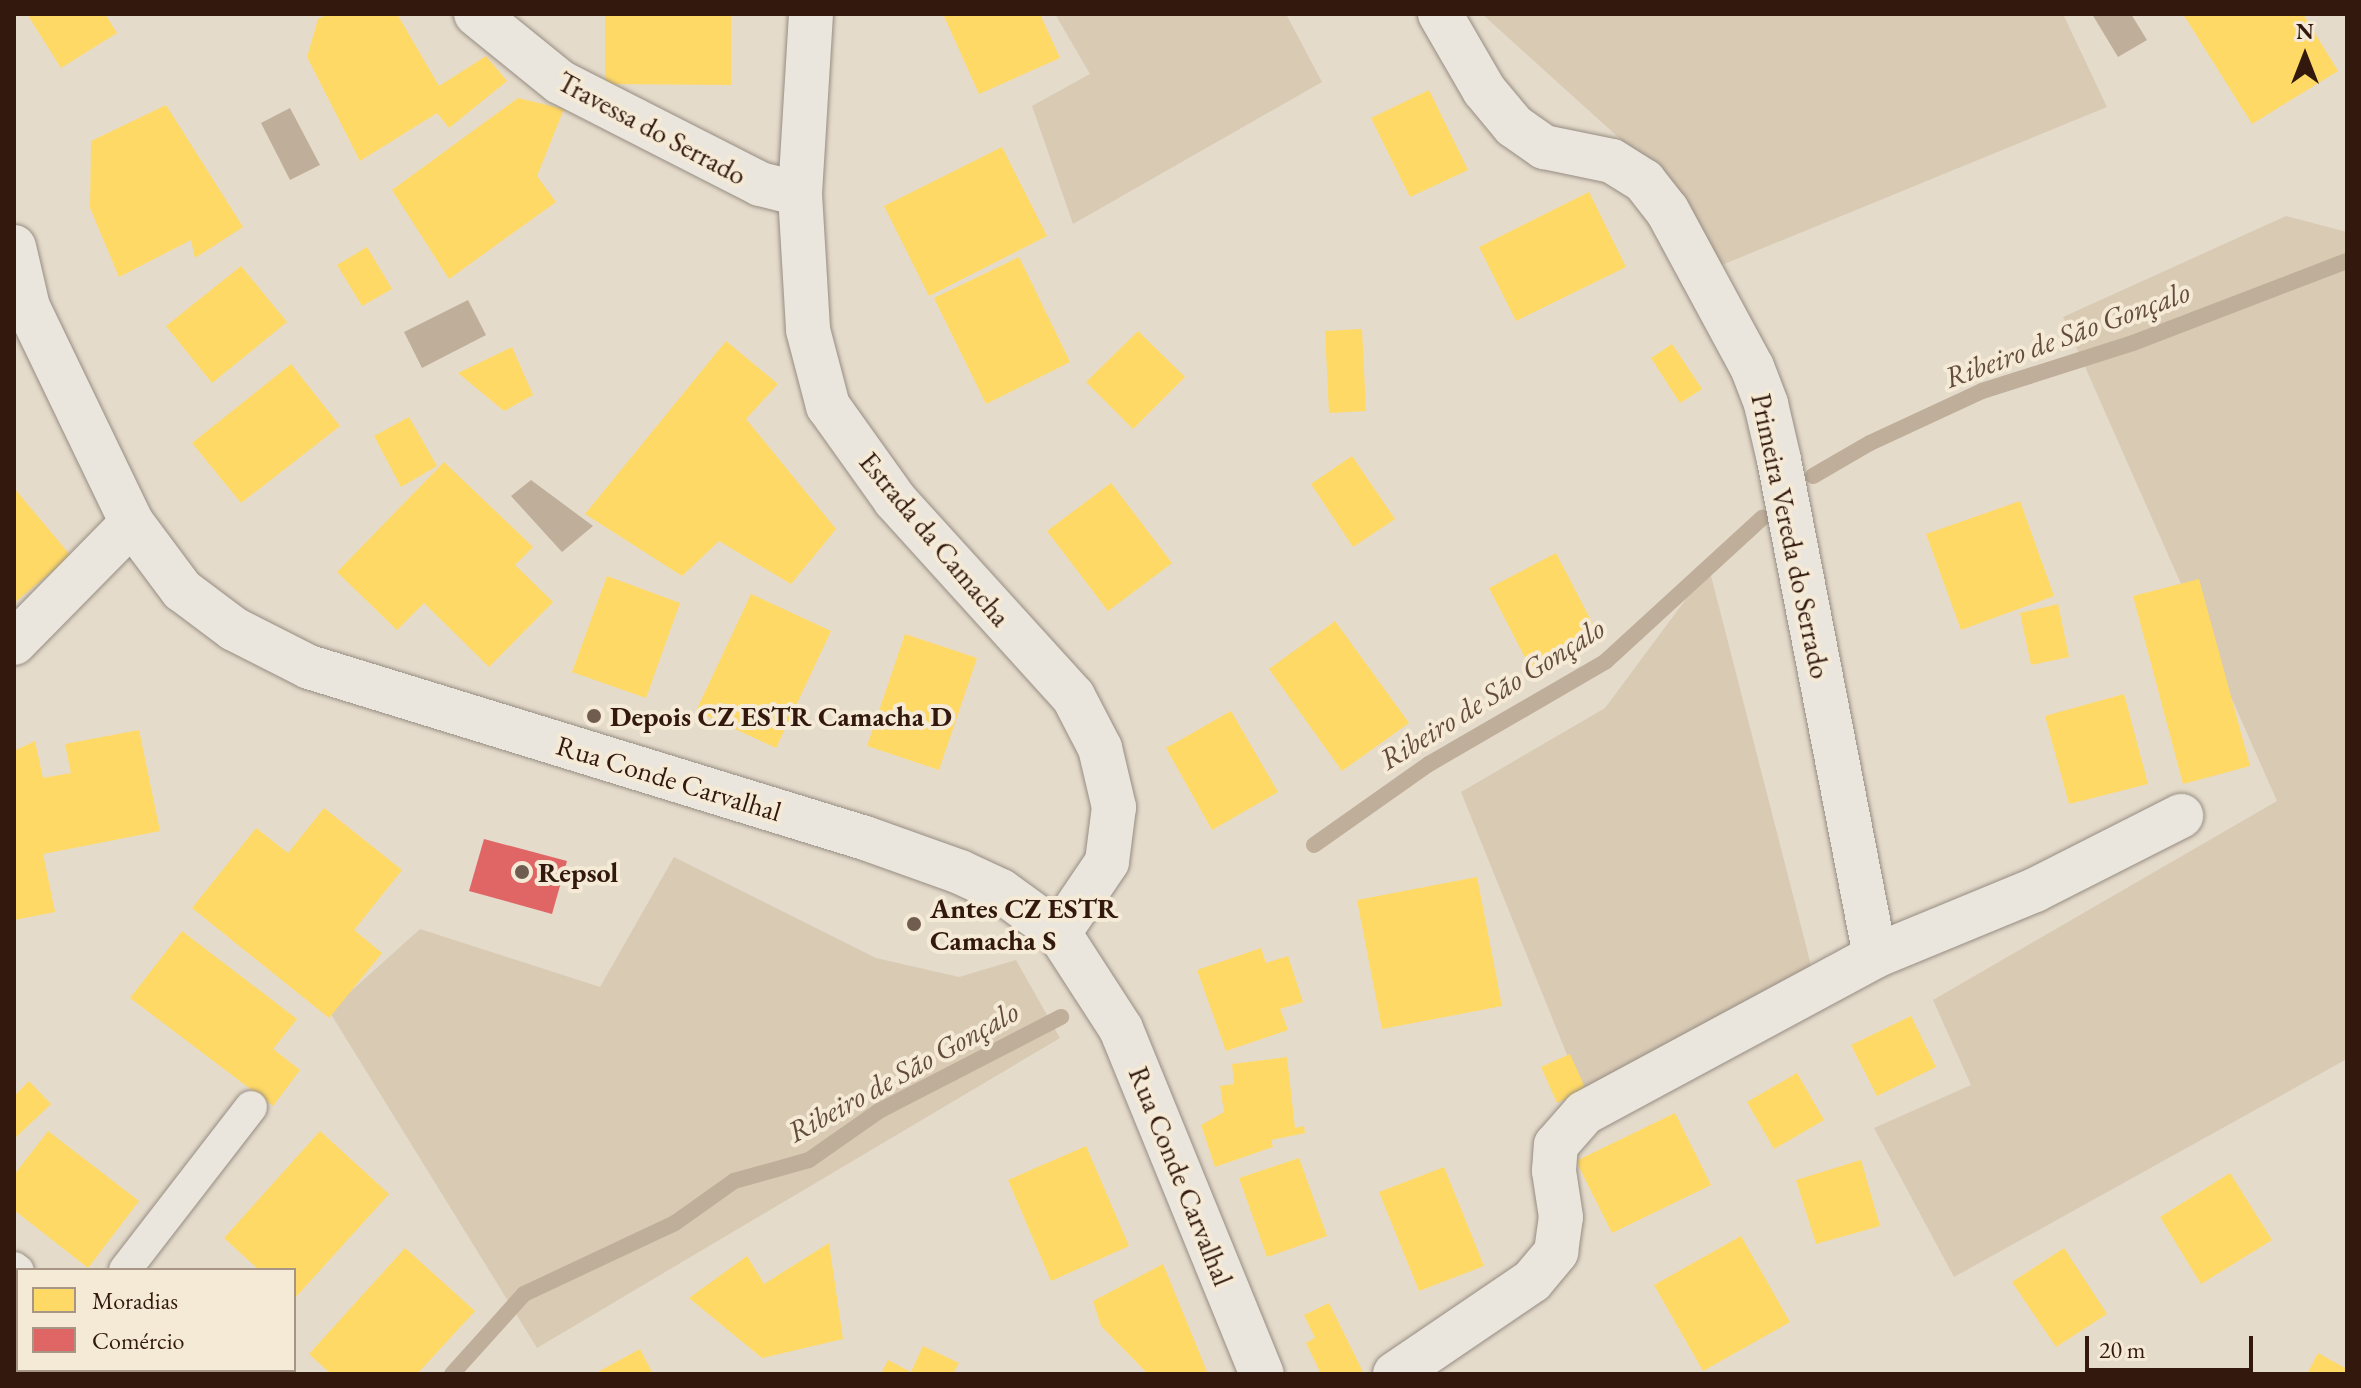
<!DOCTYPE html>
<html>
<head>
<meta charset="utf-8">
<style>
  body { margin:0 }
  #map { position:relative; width:2361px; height:1388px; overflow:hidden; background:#e5dbcb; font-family:"EB Garamond",serif }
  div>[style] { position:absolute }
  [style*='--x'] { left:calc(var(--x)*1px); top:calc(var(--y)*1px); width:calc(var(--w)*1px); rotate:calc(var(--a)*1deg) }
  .green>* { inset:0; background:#d9cab4 }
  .water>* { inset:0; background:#bfae99 }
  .homes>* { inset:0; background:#ffd966 }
  .shops>* { inset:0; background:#e06666 }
  .stream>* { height:16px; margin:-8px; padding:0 8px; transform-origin:8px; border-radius:8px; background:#bfae99 }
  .roads { filter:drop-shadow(0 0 2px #968d82) drop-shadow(0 0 2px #968d82) }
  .lane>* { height:32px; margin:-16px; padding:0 16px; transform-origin:16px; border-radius:16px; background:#eae5dd }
  .street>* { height:44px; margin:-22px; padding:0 22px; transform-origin:22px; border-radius:22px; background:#eae5dd }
  .secondary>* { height:44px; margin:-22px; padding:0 22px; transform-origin:22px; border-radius:22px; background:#eae5dd }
  .dots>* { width:22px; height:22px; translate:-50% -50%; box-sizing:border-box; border:4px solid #f5ead6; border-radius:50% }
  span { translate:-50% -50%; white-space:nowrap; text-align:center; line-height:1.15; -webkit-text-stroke:8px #f5ead6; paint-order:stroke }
  .street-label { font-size:28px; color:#32180d }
  .poi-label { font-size:28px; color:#32180d; font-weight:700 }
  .left { translate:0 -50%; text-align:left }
  .water-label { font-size:30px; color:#644c3c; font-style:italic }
  .frame { position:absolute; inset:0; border:16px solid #32180d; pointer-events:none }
  .legend { position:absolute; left:16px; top:1268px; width:280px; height:104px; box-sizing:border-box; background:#f5ead6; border:2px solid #a79686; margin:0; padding:10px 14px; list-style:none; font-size:24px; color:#32180d }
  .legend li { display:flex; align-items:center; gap:16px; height:40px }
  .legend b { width:40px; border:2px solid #a79686 }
  .north { position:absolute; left:2265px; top:16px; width:80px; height:80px; -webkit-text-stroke:6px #f5ead6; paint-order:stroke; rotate:0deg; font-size:22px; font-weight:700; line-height:32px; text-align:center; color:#32180d }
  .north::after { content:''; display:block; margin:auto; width:28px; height:36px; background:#32180d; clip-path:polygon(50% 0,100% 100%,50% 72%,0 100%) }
  .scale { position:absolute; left:2085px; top:1336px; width:168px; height:36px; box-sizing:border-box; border:4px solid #32180d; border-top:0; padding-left:10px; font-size:24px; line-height:28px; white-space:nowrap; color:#32180d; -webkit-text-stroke:6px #f5ead6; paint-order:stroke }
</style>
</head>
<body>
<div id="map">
  <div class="green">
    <i style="clip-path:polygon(1055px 14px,1286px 14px,1322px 82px,1073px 224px,1032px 106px,1090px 74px)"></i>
    <i style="clip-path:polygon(1482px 14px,2063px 14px,2107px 107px,1712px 269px,1660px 175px)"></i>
    <i style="clip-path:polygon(2286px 216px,2347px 232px,2347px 1059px,1954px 1277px,1874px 1128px,1971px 1085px,1933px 1000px,2277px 801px,2063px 317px)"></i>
    <i style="clip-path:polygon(1709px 568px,1813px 973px,1582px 1092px,1461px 792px,1605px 708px)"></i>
    <i style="clip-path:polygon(674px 857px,876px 958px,959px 977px,1016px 960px,1060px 1038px,537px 1348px,329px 1011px,420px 929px,600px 987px)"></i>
  </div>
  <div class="water">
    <i style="clip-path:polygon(2092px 14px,2131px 14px,2147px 40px,2118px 57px)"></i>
    <i style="clip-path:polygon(290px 108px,320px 165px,290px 180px,261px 123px)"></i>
    <i style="clip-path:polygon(468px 300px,486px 335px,422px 368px,404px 332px)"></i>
    <i style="clip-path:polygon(531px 480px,593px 526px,562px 552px,511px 496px)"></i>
  </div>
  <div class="homes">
    <i style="clip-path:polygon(27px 14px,105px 14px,117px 33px,61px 68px)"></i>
    <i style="clip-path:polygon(328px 14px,397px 14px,439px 86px,486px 56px,507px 81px,449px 128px,437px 113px,360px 161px,307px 57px,318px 19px)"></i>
    <i style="clip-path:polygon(605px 14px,731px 14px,731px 85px,605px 84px)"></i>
    <i style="clip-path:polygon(943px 14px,1040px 14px,1060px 58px,979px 94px)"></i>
    <i style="clip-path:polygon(2183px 14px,2303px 14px,2338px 71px,2252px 124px)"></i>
    <i style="clip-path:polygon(1429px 90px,1468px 170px,1410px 197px,1371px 118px)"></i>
    <i style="clip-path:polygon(518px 98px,564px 109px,537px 176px,556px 202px,449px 279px,392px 190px)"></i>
    <i style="clip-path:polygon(166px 105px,243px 227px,195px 258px,191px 240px,119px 277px,90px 208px,91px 141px)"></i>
    <i style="clip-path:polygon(1002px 147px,1047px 236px,929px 296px,884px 206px)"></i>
    <i style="clip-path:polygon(1589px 192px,1626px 267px,1516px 321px,1479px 247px)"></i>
    <i style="clip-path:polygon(367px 247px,392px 289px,362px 306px,337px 265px)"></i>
    <i style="clip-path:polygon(1019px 257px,1070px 362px,986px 404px,934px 298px)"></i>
    <i style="clip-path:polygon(241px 266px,287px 322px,212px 383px,166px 326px)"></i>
    <i style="clip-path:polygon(1362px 329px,1366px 411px,1329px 413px,1325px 331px)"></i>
    <i style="clip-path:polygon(1138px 331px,1185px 377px,1133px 429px,1086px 382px)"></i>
    <i style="clip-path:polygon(726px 341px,778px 384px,746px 419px,836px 529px,791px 584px,719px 541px,682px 576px,585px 514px)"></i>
    <i style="clip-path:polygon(1672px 344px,1702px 389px,1680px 403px,1651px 358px)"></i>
    <i style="clip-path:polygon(512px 347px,533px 395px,504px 411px,458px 373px)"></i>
    <i style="clip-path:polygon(291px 364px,340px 426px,241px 503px,192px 443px)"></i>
    <i style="clip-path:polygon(409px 417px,437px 466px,401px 487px,374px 436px)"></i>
    <i style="clip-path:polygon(1352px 456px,1395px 519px,1353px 547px,1311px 484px)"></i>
    <i style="clip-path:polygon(444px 462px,533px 547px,515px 565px,553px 602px,489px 667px,424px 603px,397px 630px,337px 572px)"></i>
    <i style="clip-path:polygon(1111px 483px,1172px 563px,1108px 611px,1047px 531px)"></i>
    <i style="clip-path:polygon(14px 488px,71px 556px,14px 603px)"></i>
    <i style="clip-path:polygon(2020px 501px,2054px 596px,1961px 630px,1926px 534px)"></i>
    <i style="clip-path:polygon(1556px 553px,1599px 636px,1532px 671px,1489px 588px)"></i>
    <i style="clip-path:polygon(607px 576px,680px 603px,646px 698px,572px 672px)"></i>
    <i style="clip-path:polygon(2199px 579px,2250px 766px,2183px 784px,2133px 596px)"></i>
    <i style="clip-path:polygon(751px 594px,831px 631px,776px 748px,696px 711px)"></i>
    <i style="clip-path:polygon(2058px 604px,2069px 657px,2031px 665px,2020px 613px)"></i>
    <i style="clip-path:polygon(1335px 621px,1409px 723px,1342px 771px,1269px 669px)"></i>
    <i style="clip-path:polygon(905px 634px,977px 658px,939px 770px,867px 746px)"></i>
    <i style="clip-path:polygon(2124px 694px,2148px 784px,2069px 804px,2045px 716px)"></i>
    <i style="clip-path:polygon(1231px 711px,1278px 792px,1212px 830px,1166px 748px)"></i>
    <i style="clip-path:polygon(139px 730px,160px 831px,43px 854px,55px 912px,14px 920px,14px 751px,35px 741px,43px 778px,71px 773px,65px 744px)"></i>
    <i style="clip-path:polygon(324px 808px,402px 870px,354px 930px,382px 953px,329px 1018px,192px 908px,256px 828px,288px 853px)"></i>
    <i style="clip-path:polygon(1477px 877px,1502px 1006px,1382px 1029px,1357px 900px)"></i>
    <i style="clip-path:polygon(182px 931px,297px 1019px,273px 1049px,300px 1070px,273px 1106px,130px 998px)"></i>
    <i style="clip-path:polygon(1261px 948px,1266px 963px,1288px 956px,1303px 1002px,1280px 1009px,1288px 1030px,1226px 1051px,1197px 970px)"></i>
    <i style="clip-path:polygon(1911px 1016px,1936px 1067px,1877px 1096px,1851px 1045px)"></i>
    <i style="clip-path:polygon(1570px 1054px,1586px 1090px,1557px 1103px,1541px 1067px)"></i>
    <i style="clip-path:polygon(1287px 1057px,1295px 1128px,1304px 1126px,1305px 1133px,1271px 1140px,1273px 1147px,1215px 1167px,1201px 1125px,1224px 1112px,1220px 1086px,1234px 1084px,1232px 1064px)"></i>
    <i style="clip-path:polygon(1797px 1073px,1824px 1120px,1774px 1149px,1747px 1102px)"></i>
    <i style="clip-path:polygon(29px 1081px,51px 1104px,14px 1139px,14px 1096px)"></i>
    <i style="clip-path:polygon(1675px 1113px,1711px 1185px,1612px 1233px,1576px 1161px)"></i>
    <i style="clip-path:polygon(48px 1131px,139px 1201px,88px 1268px,14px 1210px,14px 1175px)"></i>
    <i style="clip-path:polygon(320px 1131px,389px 1194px,294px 1299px,294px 1270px,259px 1270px,224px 1238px)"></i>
    <i style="clip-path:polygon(1086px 1146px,1129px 1246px,1051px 1281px,1008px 1180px)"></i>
    <i style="clip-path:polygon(1299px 1158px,1327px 1236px,1267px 1257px,1239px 1178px)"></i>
    <i style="clip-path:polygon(1861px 1160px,1880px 1226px,1816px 1244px,1796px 1180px)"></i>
    <i style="clip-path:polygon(1444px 1167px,1484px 1266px,1419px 1291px,1379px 1192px)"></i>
    <i style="clip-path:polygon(2230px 1173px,2272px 1240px,2201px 1284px,2160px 1217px)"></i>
    <i style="clip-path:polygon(1741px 1236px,1790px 1322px,1703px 1371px,1654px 1285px)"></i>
    <i style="clip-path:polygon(829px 1243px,843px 1339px,762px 1358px,689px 1298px,747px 1256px,764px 1284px)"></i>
    <i style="clip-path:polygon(405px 1248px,475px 1311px,417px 1374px,331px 1374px,309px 1354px)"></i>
    <i style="clip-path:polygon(2064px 1248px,2107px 1314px,2056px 1347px,2012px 1282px)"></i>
    <i style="clip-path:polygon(1163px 1264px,1208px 1374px,1148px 1374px,1101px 1326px,1093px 1301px)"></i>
    <i style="clip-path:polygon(1329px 1303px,1363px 1372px,1358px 1374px,1321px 1374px,1306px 1343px,1315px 1338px,1304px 1315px)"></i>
    <i style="clip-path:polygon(923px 1346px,959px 1363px,953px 1374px,881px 1374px,888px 1360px,911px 1372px)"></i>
    <i style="clip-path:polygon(640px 1349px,653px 1374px,594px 1374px)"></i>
    <i style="clip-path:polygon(2318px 1353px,2347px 1369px,2347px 1374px,2307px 1374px)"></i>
    <i style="clip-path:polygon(150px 1370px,217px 1370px,221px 1374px,146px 1374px)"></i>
  </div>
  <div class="shops">
    <i style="clip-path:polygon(484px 839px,567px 861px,552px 914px,469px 891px)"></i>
  </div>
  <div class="stream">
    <i style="--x:1813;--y:476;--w:66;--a:-30.1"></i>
    <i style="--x:1870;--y:443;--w:123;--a:-24.9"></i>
    <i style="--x:1982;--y:391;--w:158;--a:-17.6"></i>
    <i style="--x:2133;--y:343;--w:229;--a:-21"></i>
    <i style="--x:1314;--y:845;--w:141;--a:-35.2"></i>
    <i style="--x:1429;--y:764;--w:203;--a:-30.1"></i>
    <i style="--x:1605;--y:662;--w:214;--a:-42.5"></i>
    <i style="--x:452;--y:1374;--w:108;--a:-48"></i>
    <i style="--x:524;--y:1294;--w:167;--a:-25.2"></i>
    <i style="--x:675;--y:1223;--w:72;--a:-35.4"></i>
    <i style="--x:734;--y:1181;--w:78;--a:-15.6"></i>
    <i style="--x:809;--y:1160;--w:85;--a:-35"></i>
    <i style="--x:879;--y:1111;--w:205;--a:-27.3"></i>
  </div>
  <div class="roads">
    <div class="lane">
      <i style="--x:14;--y:1268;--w:5;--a:37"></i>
      <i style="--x:125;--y:1270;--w:206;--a:-52.3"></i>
    </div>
    <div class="street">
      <i style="--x:476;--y:14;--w:108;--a:39"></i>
      <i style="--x:560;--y:82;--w:225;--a:27"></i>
      <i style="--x:760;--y:184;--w:41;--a:14"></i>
      <i style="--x:1440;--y:14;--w:88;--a:59.9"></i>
      <i style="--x:1484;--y:90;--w:47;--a:50.2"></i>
      <i style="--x:1514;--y:126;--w:37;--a:35"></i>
      <i style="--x:1544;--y:147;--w:69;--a:11.6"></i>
      <i style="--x:1612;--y:161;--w:38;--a:32"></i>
      <i style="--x:1644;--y:181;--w:37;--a:52"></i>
      <i style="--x:1667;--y:210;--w:179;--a:61.6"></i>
      <i style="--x:1752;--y:367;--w:40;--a:69"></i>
      <i style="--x:1766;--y:404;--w:57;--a:76.9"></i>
      <i style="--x:1779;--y:460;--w:505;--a:79.05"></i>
      <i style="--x:14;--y:643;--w:168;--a:-45.5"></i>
      <i style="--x:1395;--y:1374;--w:166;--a:-34.2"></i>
      <i style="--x:1532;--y:1281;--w:38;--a:-50"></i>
      <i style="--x:1556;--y:1252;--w:35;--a:-82"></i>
      <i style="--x:1561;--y:1217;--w:47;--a:-98.7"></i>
      <i style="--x:1554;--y:1171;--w:26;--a:-86"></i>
      <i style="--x:1556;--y:1145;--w:43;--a:-48.8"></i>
      <i style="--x:1584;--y:1113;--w:331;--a:-28.3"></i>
      <i style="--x:1875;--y:956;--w:173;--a:-22.4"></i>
      <i style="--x:2035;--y:890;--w:164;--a:-26.9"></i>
    </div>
    <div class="secondary">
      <i style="--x:811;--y:14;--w:180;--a:93.5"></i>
      <i style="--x:800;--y:194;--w:136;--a:86.6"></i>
      <i style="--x:808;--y:330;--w:79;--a:75.3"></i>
      <i style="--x:828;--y:406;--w:115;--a:54.5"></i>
      <i style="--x:895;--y:500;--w:265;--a:47.8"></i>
      <i style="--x:1073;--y:696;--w:59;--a:62.6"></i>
      <i style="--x:1100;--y:748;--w:61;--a:76.7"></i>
      <i style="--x:1114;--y:807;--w:55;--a:97.3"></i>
      <i style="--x:1107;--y:862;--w:86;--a:124.1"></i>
      <i style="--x:14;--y:247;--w:62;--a:76.9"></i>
      <i style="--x:28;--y:307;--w:240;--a:64.3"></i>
      <i style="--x:132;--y:523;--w:84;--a:53.3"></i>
      <i style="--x:182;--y:590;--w:65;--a:36.9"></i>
      <i style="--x:234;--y:629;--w:84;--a:26.9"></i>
      <i style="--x:309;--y:667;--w:582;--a:17.1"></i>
      <i style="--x:865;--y:838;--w:101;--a:19.7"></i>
      <i style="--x:960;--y:872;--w:45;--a:24.9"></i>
      <i style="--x:1001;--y:891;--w:72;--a:35.9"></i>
      <i style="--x:1059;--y:933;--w:114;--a:57.1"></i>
      <i style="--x:1121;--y:1029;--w:373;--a:67.8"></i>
    </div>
  </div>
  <div class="dots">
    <i style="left:594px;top:716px;background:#715c50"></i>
    <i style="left:522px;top:872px;background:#715c50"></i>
    <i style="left:914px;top:924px;background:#715c50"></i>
  </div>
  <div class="street-label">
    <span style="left:652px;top:128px;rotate:28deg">Travessa do Serrado</span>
    <span style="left:1791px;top:536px;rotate:78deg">Primeira Vereda do Serrado</span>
    <span style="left:935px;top:539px;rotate:50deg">Estrada da Camacha</span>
    <span style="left:669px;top:778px;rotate:17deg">Rua Conde Carvalhal</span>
    <span style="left:1181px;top:1176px;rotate:68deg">Rua Conde Carvalhal</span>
  </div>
  <div class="poi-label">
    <span class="left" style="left:610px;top:716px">Depois CZ ESTR Camacha D</span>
    <span class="left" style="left:538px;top:872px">Repsol</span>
    <span class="left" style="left:930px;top:924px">Antes CZ ESTR<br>Camacha S</span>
  </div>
  <div class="water-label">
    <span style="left:2067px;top:335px;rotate:-20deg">Ribeiro de São Gonçalo</span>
    <span style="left:1492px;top:694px;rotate:-32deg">Ribeiro de São Gonçalo</span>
    <span style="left:903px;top:1072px;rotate:-29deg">Ribeiro de São Gonçalo</span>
  </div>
  <div class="frame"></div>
  <ul class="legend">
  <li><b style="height:22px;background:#ffd966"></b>Moradias</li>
  <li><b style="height:22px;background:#e06666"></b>Comércio</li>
  </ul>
  <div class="north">N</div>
  <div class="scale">20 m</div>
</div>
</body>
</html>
